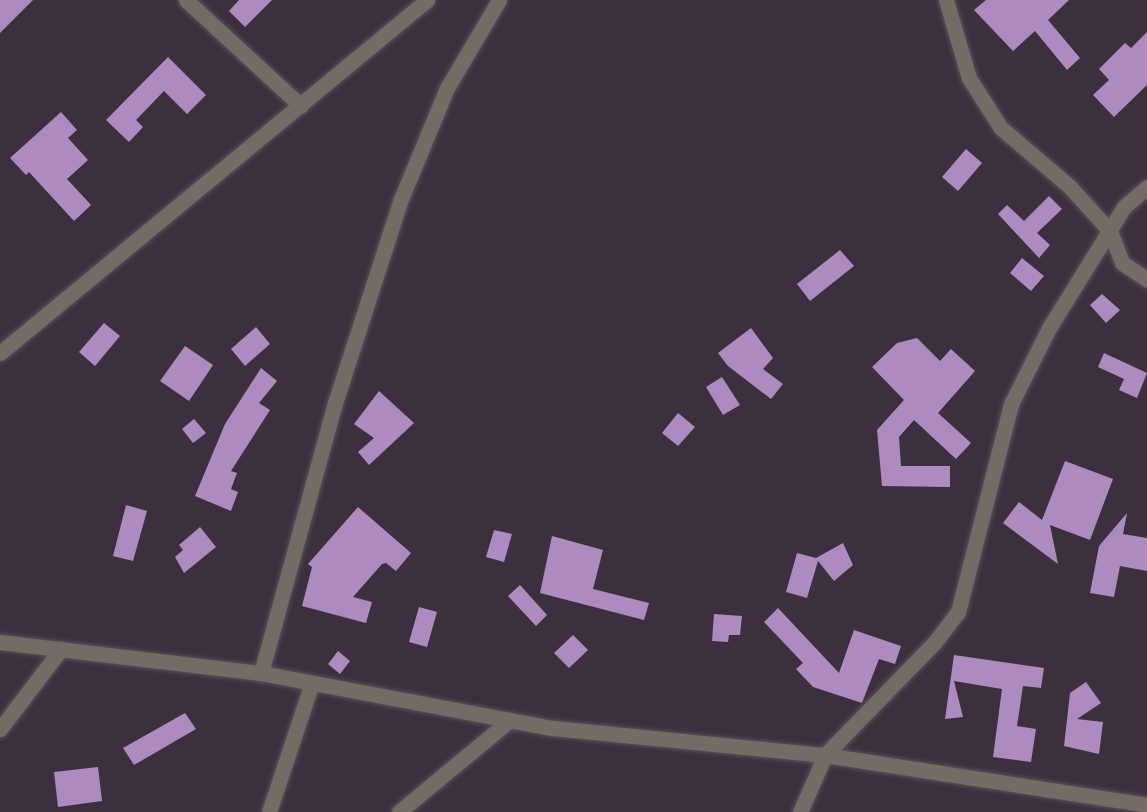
<!DOCTYPE html>
<html>
<head>
<meta charset="utf-8">
<style>
  body { margin:0 }
  #map { position:relative; width:1147px; height:812px; overflow:hidden; background:#3d303e; font-family:Poppins,sans-serif }
  div>[style] { position:absolute }
  [style*='--x'] { left:calc(var(--x)*1px); top:calc(var(--y)*1px); width:calc(var(--w)*1px); rotate:calc(var(--a)*1deg) }
  .building>* { inset:0; background:#ad8bc0 }
  .roads { filter:drop-shadow(0 0 2px #5b4f5c) drop-shadow(0 0 2px #5b4f5c) }
  .minor>* { height:15px; margin:-7.5px; padding:0 7.5px; transform-origin:7.5px; border-radius:7.5px; background:#736c65 }
  span { translate:-50% -50%; white-space:nowrap; text-align:center; line-height:1.15; -webkit-text-stroke:6px #332634; paint-order:stroke }
</style>
</head>
<body>
<div id="map">
  <div class="building">
    <i style="clip-path:polygon(0 0,33px 0,0 33px)"></i>
    <i style="clip-path:polygon(239px 0,272px 0,245px 27px,229px 11px)"></i>
    <i style="clip-path:polygon(986px 0,1069px 0,1048px 20px,1080px 58px,1067px 70px,1035px 31px,1013px 51px,974px 10px)"></i>
    <i style="clip-path:polygon(1147px 32px,1147px 85px,1114px 117px,1093px 95px,1109px 80px,1099px 69px,1125px 43px,1131px 48px)"></i>
    <i style="clip-path:polygon(168px 57px,206px 95px,187px 114px,164px 91px,136px 120px,143px 127px,129px 142px,106px 120px)"></i>
    <i style="clip-path:polygon(61px 112px,77px 130px,68px 138px,88px 160px,67px 179px,91px 205px,74px 221px,29px 172px,26px 175px,10px 158px)"></i>
    <i style="clip-path:polygon(966px 149px,982px 163px,958px 191px,942px 177px)"></i>
    <i style="clip-path:polygon(1049px 196px,1062px 209px,1037px 233px,1050px 245px,1039px 258px,998px 214px,1007px 205px,1024px 221px)"></i>
    <i style="clip-path:polygon(840px 250px,854px 266px,810px 301px,797px 284px)"></i>
    <i style="clip-path:polygon(1022px 258px,1044px 276px,1031px 291px,1010px 273px)"></i>
    <i style="clip-path:polygon(1102px 294px,1120px 310px,1106px 323px,1090px 305px)"></i>
    <i style="clip-path:polygon(104px 323px,120px 336px,95px 366px,79px 352px)"></i>
    <i style="clip-path:polygon(256px 327px,270px 344px,245px 366px,231px 349px)"></i>
    <i style="clip-path:polygon(751px 328px,773px 358px,763px 369px,783px 384px,771px 399px,728px 366px,718px 353px)"></i>
    <i style="clip-path:polygon(917px 338px,940px 361px,951px 349px,975px 371px,938px 413px,971px 443px,956px 459px,914px 420px,899px 437px,901px 466px,950px 466px,950px 487px,882px 486px,877px 430px,904px 400px,872px 367px,897px 343px)"></i>
    <i style="clip-path:polygon(185px 346px,213px 365px,189px 401px,160px 381px)"></i>
    <i style="clip-path:polygon(1104px 353px,1147px 373px,1137px 398px,1119px 390px,1124px 379px,1098px 367px)"></i>
    <i style="clip-path:polygon(261px 368px,277px 381px,259px 403px,270px 410px,231px 471px,237px 473px,231px 489px,238px 492px,231px 511px,195px 496px,225px 424px)"></i>
    <i style="clip-path:polygon(722px 377px,740px 405px,723px 415px,706px 387px)"></i>
    <i style="clip-path:polygon(379px 391px,414px 423px,369px 465px,358px 452px,374px 438px,354px 424px)"></i>
    <i style="clip-path:polygon(678px 413px,695px 427px,678px 446px,662px 433px)"></i>
    <i style="clip-path:polygon(194px 419px,206px 433px,193px 443px,182px 429px)"></i>
    <i style="clip-path:polygon(1065px 461px,1113px 479px,1090px 540px,1050px 525px,1058px 564px,1003px 523px,1019px 502px,1042px 520px)"></i>
    <i style="clip-path:polygon(126px 505px,147px 511px,133px 561px,113px 556px)"></i>
    <i style="clip-path:polygon(358px 507px,411px 553px,396px 571px,386px 563px,382px 564px,353px 597px,372px 602px,366px 623px,302px 606px,312px 567px,308px 564px)"></i>
    <i style="clip-path:polygon(1127px 513px,1123px 534px,1147px 538px,1147px 571px,1120px 566px,1114px 597px,1090px 593px,1099px 546px)"></i>
    <i style="clip-path:polygon(200px 527px,216px 547px,184px 573px,175px 557px,183px 550px,179px 545px)"></i>
    <i style="clip-path:polygon(494px 530px,512px 534px,504px 562px,486px 557px)"></i>
    <i style="clip-path:polygon(552px 536px,603px 550px,593px 589px,649px 603px,644px 620px,540px 593px)"></i>
    <i style="clip-path:polygon(843px 543px,853px 565px,834px 581px,818px 561px,807px 598px,786px 592px,797px 553px,816px 558px)"></i>
    <i style="clip-path:polygon(520px 585px,547px 615px,536px 626px,508px 596px)"></i>
    <i style="clip-path:polygon(419px 607px,437px 612px,427px 647px,409px 642px)"></i>
    <i style="clip-path:polygon(778px 608px,839px 673px,854px 630px,901px 646px,895px 664px,879px 659px,862px 703px,813px 687px,796px 669px,803px 663px,764px 622px)"></i>
    <i style="clip-path:polygon(714px 614px,742px 616px,740px 635px,729px 635px,728px 642px,712px 641px)"></i>
    <i style="clip-path:polygon(573px 635px,588px 650px,569px 668px,554px 653px)"></i>
    <i style="clip-path:polygon(338px 651px,350px 661px,340px 674px,328px 664px)"></i>
    <i style="clip-path:polygon(954px 655px,1044px 668px,1041px 688px,1023px 686px,1017px 726px,1036px 729px,1031px 762px,993px 757px,1002px 689px,954px 681px,963px 717px,945px 719px)"></i>
    <i style="clip-path:polygon(1086px 682px,1101px 703px,1077px 719px,1103px 722px,1099px 754px,1064px 746px,1070px 693px)"></i>
    <i style="clip-path:polygon(185px 713px,196px 729px,134px 765px,123px 748px)"></i>
    <i style="clip-path:polygon(98px 767px,102px 801px,58px 807px,54px 772px)"></i>
  </div>
  <div class="roads">
    <div class="minor">
      <i style="--x:186;--y:0;--w:156;--a:42.7"></i>
      <i style="--x:946;--y:0;--w:81;--a:73.6"></i>
      <i style="--x:969;--y:78;--w:59;--a:57.4"></i>
      <i style="--x:1001;--y:128;--w:89;--a:40.5"></i>
      <i style="--x:1069;--y:186;--w:61;--a:47.7"></i>
      <i style="--x:1110;--y:231;--w:34;--a:69"></i>
      <i style="--x:1122;--y:263;--w:30;--a:33"></i>
      <i style="--x:0;--y:353;--w:554;--a:-39.58"></i>
      <i style="--x:0;--y:642;--w:263;--a:6.8"></i>
      <i style="--x:261;--y:673;--w:297;--a:10.7"></i>
      <i style="--x:553;--y:728;--w:273;--a:5.7"></i>
      <i style="--x:825;--y:755;--w:326;--a:8.8"></i>
      <i style="--x:261;--y:673;--w:280;--a:-74.7"></i>
      <i style="--x:335;--y:403;--w:214;--a:-72.1"></i>
      <i style="--x:401;--y:199;--w:120;--a:-67.5"></i>
      <i style="--x:447;--y:88;--w:102;--a:-59.4"></i>
      <i style="--x:0;--y:729;--w:101;--a:-52.7"></i>
      <i style="--x:269;--y:812;--w:136;--a:-71.6"></i>
      <i style="--x:399;--y:812;--w:144;--a:-39.7"></i>
      <i style="--x:800;--y:812;--w:62;--a:-66.3"></i>
      <i style="--x:825;--y:755;--w:158;--a:-45.8"></i>
      <i style="--x:935;--y:642;--w:38;--a:-53"></i>
      <i style="--x:958;--y:612;--w:215;--a:-75.7"></i>
      <i style="--x:1011;--y:404;--w:85;--a:-63.4"></i>
      <i style="--x:1049;--y:328;--w:142;--a:-58.2"></i>
      <i style="--x:1124;--y:207;--w:30;--a:-41"></i>
    </div>
  </div>
</div>
</body>
</html>
